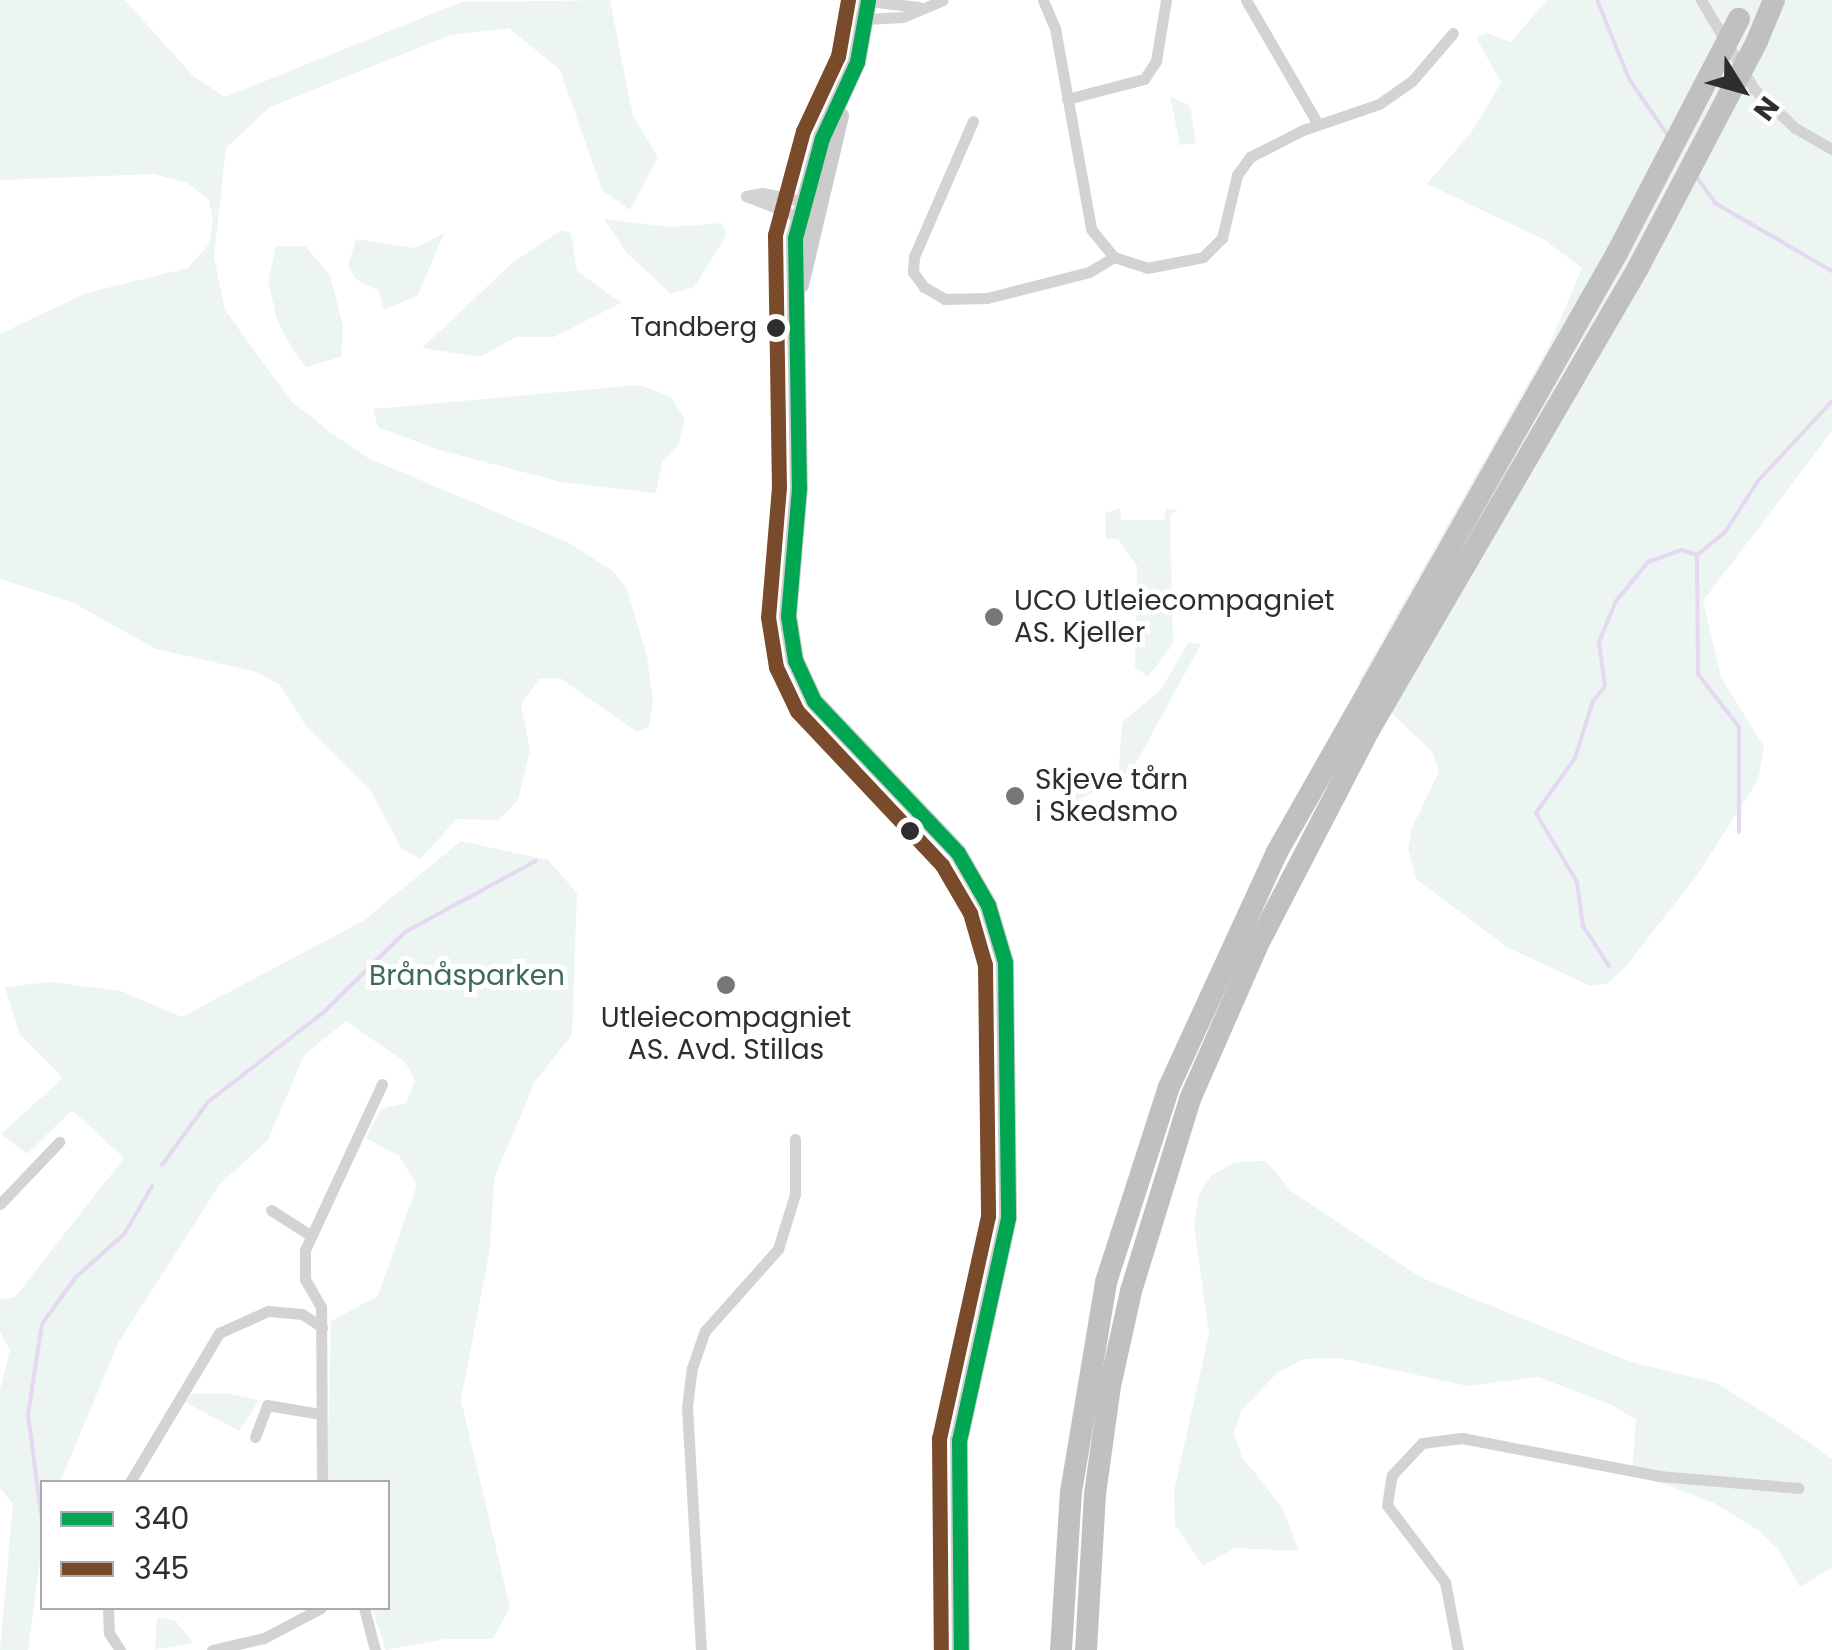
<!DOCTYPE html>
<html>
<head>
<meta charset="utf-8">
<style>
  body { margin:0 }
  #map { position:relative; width:1832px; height:1650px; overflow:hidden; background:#fff; font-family:Poppins,sans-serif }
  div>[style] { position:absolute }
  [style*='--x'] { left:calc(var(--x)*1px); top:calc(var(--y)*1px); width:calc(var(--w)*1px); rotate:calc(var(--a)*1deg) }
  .green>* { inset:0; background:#ecf5f1 }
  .stream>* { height:4px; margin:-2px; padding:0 2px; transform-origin:2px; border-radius:2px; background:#e6d8f1 }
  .minor>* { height:11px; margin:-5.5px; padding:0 5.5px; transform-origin:5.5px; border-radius:5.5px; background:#d3d3d3 }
  .secondary>* { height:18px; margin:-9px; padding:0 9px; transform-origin:9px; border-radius:9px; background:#ccc }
  .motorway>* { height:22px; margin:-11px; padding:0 11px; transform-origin:11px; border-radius:11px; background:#c0c0c0 }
  .motorway-bridge>* { height:22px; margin:-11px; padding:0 11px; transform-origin:11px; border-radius:11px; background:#c0c0c0 }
  .bus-1>* { height:15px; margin:-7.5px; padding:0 7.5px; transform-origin:7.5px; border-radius:7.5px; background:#00a651 }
  .bus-2>* { height:15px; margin:-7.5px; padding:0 7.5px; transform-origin:7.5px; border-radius:7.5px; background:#7a4b2a }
  .dots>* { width:28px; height:28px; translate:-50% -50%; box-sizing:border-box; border:5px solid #fff; border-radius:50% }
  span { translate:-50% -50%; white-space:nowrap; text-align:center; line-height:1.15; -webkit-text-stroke:10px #fff; paint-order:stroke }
  .bus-label { font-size:26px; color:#2e2e2e }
  .right { translate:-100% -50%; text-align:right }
  .poi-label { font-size:28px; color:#2e2e2e }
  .left { translate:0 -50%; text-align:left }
  .park-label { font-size:28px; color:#3c6a5b }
  .legend { position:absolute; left:40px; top:1480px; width:350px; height:130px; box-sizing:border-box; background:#fff; border:2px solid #ababab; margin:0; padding:12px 18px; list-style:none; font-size:30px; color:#2e2e2e }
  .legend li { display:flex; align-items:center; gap:20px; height:50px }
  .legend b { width:50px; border:2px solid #ababab }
  .north { position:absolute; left:1692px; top:40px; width:100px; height:100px; -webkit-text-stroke:8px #fff; paint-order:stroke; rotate:127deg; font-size:28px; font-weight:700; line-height:40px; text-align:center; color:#2e2e2e }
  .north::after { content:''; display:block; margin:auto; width:35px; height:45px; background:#2e2e2e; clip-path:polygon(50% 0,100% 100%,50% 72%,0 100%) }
</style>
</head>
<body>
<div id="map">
  <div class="green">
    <i style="clip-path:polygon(0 0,125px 0,192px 75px,225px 97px,462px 2px,610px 0,633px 116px,658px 157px,630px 210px,602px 190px,560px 70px,509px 28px,451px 35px,270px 107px,226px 148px,214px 257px,225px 310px,291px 401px,330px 432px,368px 458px,569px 543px,613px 571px,627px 589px,647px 656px,653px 702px,649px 726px,637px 732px,560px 678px,539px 679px,521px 705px,530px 751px,518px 800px,499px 820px,457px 819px,420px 859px,401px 848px,371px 791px,306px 726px,280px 685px,257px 672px,156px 649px,72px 602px,0 579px,0 334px,86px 293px,188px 268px,209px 244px,213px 219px,209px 200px,187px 183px,154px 174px,0 180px)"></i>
    <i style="clip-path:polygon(1547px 0,1832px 0,1832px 431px,1703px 601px,1721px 677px,1764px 747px,1758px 780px,1698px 874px,1626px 966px,1608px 983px,1590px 986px,1507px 947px,1416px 879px,1408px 848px,1412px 828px,1439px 771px,1433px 753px,1359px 681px,1549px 346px,1582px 268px,1543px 239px,1427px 184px,1472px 131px,1501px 83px,1476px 37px,1487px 33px,1511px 42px)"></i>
    <i style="clip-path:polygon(1170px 96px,1190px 106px,1196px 143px,1180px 145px)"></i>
    <i style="clip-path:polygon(604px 219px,670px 227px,722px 223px,727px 235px,694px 287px,671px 294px,627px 253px)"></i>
    <i style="clip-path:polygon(562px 230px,571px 233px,577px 271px,621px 303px,554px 337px,516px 337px,480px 357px,422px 348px,512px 263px)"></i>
    <i style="clip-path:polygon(444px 233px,418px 295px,384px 310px,378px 290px,357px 280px,348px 266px,356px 239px,415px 248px)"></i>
    <i style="clip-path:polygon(276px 246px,305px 246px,330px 275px,343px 326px,341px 357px,306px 367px,293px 350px,277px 320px,268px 281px)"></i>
    <i style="clip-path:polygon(639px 385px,670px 396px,685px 419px,678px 446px,662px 462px,656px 493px,561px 482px,439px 450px,378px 427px,373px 409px)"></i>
    <i style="clip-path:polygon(1120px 508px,1121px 520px,1164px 520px,1166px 509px,1179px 510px,1170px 514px,1173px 644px,1148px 677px,1135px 667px,1137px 566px,1118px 539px,1106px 539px,1105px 513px)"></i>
    <i style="clip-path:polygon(1188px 643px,1201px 644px,1130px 774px,1051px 813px,1042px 810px,1119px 767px,1122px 722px,1160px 691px)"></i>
    <i style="clip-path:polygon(461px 841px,548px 860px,577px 893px,572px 1035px,535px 1081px,494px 1179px,490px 1248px,461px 1400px,510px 1607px,493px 1639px,445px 1639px,386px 1650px,372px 1608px,388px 1608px,388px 1482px,327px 1482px,331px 1321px,378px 1296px,417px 1185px,399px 1156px,366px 1138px,381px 1109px,406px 1103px,415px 1080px,405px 1062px,346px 1021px,304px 1055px,268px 1140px,220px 1184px,118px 1343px,60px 1482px,42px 1482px,42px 1546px,28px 1650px,0 1650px,13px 1504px,0 1488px,0 1390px,10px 1350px,0 1332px,0 1300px,15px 1297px,124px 1158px,72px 1110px,27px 1154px,1px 1134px,63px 1078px,20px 1035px,5px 987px,50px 982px,121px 991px,182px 1017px,363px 921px)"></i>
    <i style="clip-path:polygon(1266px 1161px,1291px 1191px,1420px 1277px,1631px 1362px,1717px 1383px,1791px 1430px,1832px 1459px,1832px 1567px,1800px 1587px,1779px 1550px,1758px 1530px,1714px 1503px,1632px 1472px,1636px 1420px,1612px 1405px,1538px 1377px,1467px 1386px,1340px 1358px,1304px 1359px,1277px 1373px,1241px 1411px,1234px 1433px,1242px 1457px,1282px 1507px,1299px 1551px,1235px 1548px,1203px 1566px,1175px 1525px,1174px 1491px,1209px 1334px,1194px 1225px,1199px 1194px,1211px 1176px,1235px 1162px)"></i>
    <i style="clip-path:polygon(191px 1394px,230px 1394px,259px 1400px,239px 1431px,185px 1402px)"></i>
    <i style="clip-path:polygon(157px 1617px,175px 1620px,193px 1643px,155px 1650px)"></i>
  </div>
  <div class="stream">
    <i style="--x:1597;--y:0;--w:85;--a:67.9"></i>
    <i style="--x:1629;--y:79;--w:67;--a:55.4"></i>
    <i style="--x:1695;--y:175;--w:34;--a:54"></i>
    <i style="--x:1715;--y:203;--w:135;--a:30.2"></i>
    <i style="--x:1697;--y:555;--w:36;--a:-39"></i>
    <i style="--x:1725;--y:532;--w:61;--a:-57.1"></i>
    <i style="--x:1758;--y:481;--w:109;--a:-47.2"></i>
    <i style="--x:1697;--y:556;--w:118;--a:89.5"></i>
    <i style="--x:1698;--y:674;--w:67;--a:52.3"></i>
    <i style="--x:1739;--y:727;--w:105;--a:90"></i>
    <i style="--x:1609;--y:966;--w:48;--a:-123"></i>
    <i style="--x:1583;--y:926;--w:44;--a:-97.8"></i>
    <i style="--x:1577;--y:882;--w:80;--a:-120.7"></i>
    <i style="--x:1536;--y:813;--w:67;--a:-54.7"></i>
    <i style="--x:1575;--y:758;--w:60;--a:-72.5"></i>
    <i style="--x:1593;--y:701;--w:19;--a:-51"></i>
    <i style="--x:1605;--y:686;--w:44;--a:-97.8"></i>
    <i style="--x:1599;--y:642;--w:44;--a:-67.5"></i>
    <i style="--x:1616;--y:601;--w:50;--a:-50.6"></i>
    <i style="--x:1648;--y:562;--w:35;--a:-20"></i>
    <i style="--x:1681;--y:550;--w:17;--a:17"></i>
    <i style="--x:162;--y:1165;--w:78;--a:-53.9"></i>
    <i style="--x:208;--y:1102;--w:147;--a:-37.8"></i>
    <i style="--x:324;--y:1012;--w:114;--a:-44.6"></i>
    <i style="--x:405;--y:932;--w:149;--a:-28.5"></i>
    <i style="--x:42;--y:1520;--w:106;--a:-97.6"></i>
    <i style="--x:28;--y:1415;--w:92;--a:-81.3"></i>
    <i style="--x:42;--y:1324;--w:58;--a:-54.1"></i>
    <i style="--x:76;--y:1277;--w:66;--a:-41.9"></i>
    <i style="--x:125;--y:1233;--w:54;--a:-60.1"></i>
  </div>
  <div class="minor">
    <i style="--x:1043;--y:0;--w:30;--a:67"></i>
    <i style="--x:1055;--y:28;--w:204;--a:79.8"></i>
    <i style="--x:1091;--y:229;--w:36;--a:51"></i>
    <i style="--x:1114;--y:257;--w:35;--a:18"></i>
    <i style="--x:1147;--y:268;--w:57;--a:-11.1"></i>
    <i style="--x:1203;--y:257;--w:27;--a:-45"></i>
    <i style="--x:1222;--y:238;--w:65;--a:-76.6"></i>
    <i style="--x:1237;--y:175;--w:22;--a:-54"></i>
    <i style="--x:1250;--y:157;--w:59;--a:-27"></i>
    <i style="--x:1303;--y:130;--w:80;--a:-18.9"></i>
    <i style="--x:1379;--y:104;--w:40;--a:-34.9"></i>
    <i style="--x:1412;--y:81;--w:63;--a:-49.5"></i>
    <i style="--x:1246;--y:0;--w:143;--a:59.9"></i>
    <i style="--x:1701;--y:0;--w:104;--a:59.2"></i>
    <i style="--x:1754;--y:89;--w:57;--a:43.6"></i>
    <i style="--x:1795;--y:128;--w:43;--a:29.6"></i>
    <i style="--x:868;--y:1;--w:51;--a:6.7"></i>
    <i style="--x:866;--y:19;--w:37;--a:-3"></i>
    <i style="--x:903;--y:17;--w:43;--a:-23"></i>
    <i style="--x:1067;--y:99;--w:80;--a:-14.6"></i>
    <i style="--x:1144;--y:79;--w:22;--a:-56"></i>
    <i style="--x:1156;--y:61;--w:62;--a:-80.7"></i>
    <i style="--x:973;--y:121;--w:148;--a:113.5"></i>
    <i style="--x:914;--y:257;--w:15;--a:94"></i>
    <i style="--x:913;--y:272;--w:19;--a:54"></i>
    <i style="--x:924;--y:287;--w:24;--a:30"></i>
    <i style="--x:945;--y:299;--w:42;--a:-1.4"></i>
    <i style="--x:987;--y:298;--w:105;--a:-14.3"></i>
    <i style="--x:1089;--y:272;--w:29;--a:-31"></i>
    <i style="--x:762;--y:193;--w:41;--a:11.3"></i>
    <i style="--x:802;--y:201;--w:16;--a:40"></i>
    <i style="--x:814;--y:211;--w:16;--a:158"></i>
    <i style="--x:799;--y:217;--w:57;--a:-158.4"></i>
    <i style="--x:746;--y:196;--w:16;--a:-11"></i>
    <i style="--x:0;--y:1204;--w:86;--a:-46.4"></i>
    <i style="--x:271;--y:1210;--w:46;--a:32.7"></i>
    <i style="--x:255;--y:1437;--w:34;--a:-69"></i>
    <i style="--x:267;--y:1405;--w:55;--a:9.5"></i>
    <i style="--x:130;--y:1482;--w:174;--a:-59.1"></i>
    <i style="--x:219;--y:1333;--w:54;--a:-24.2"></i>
    <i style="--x:268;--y:1311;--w:34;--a:5"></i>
    <i style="--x:302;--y:1314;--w:24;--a:33"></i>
    <i style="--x:322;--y:1482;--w:175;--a:-90.3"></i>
    <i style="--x:321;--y:1307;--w:32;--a:-120"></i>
    <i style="--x:305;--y:1279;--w:29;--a:-90"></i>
    <i style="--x:305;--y:1250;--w:183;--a:-65.1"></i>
    <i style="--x:108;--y:1608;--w:25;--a:88"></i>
    <i style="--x:109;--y:1633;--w:20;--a:57"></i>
    <i style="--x:364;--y:1608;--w:43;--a:75.3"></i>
    <i style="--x:212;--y:1650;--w:53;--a:-13"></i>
    <i style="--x:264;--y:1638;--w:64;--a:-27.8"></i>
    <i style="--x:701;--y:1650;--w:243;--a:-93.3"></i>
    <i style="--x:687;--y:1407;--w:39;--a:-83"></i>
    <i style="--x:692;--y:1368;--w:39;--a:-71"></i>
    <i style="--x:705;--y:1331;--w:110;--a:-48.3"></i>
    <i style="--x:778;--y:1249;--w:58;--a:-72.8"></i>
    <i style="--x:795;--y:1194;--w:55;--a:-90"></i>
    <i style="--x:1458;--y:1650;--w:69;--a:-100.8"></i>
    <i style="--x:1445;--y:1582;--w:96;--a:-127"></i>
    <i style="--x:1387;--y:1505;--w:30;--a:-81"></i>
    <i style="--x:1392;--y:1475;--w:44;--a:-46.8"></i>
    <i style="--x:1422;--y:1443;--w:40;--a:-7.1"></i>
    <i style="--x:1462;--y:1438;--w:201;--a:10.9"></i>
    <i style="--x:1659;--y:1476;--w:140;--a:4.9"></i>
  </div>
  <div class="secondary">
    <i style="--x:868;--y:0;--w:63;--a:100.1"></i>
    <i style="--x:857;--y:62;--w:84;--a:114.7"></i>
    <i style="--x:822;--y:138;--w:104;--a:105.1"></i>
    <i style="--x:795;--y:238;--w:250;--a:89.1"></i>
    <i style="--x:799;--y:488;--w:128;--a:94.9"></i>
    <i style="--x:788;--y:616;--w:45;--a:81"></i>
    <i style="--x:795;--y:660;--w:45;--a:65.1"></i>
    <i style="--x:814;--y:701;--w:209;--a:46.5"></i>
    <i style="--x:958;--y:853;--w:60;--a:60"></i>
    <i style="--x:988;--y:905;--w:59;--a:73.4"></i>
    <i style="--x:1005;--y:962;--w:256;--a:89.3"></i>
    <i style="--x:1008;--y:1218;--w:227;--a:102.4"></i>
    <i style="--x:959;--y:1440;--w:210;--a:89.5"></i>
    <i style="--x:800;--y:285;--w:174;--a:-76.7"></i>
  </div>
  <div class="motorway">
    <i style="--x:1757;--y:41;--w:44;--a:-67.5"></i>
    <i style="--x:1061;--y:1650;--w:158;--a:-86.4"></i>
    <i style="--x:1071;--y:1492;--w:213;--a:-80.5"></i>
    <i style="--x:1106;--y:1282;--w:205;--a:-72.1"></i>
    <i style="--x:1169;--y:1087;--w:259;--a:-65.3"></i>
    <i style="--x:1277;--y:852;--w:689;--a:-60.42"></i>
    <i style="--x:1086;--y:1650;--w:156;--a:-86.7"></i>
    <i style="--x:1095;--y:1494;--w:109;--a:-82.1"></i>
    <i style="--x:1110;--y:1386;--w:97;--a:-77.5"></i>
    <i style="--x:1131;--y:1291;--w:201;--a:-72.9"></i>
    <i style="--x:1190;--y:1099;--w:169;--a:-66.3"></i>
    <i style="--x:1258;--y:944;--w:241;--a:-62.6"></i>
    <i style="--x:1369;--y:730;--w:535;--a:-59.79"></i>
  </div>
  <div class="motorway-bridge">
    <i style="--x:1617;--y:253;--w:264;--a:-62.5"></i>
    <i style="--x:1638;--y:268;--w:256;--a:-62.3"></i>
  </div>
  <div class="bus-1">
    <i style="--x:868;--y:0;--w:63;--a:100.1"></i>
    <i style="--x:857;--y:62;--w:84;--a:114.7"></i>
    <i style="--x:822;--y:138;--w:104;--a:105.1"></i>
    <i style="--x:795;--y:238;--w:250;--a:89.1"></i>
    <i style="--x:799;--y:488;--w:128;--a:94.9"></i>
    <i style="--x:788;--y:616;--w:45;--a:81"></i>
    <i style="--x:795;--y:660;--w:45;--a:65.1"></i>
    <i style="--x:814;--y:701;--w:209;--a:46.5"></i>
    <i style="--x:958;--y:853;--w:60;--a:60"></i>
    <i style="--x:988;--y:905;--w:59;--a:73.4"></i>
    <i style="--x:1005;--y:962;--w:256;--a:89.3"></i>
    <i style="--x:1008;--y:1218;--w:227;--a:102.4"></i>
    <i style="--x:959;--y:1440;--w:210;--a:89.5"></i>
  </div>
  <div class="bus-2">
    <i style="--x:848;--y:0;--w:57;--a:100.1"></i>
    <i style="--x:838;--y:56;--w:83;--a:115"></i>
    <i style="--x:803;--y:131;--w:108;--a:105.1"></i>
    <i style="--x:775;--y:235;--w:252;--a:89.1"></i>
    <i style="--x:779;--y:487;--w:130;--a:94.8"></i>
    <i style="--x:768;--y:617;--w:51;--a:80.9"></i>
    <i style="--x:776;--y:667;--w:49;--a:64.5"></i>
    <i style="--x:797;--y:711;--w:212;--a:46.7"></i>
    <i style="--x:942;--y:865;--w:56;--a:59.7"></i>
    <i style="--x:970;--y:913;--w:54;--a:73.9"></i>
    <i style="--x:985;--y:965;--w:251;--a:89.3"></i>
    <i style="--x:988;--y:1216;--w:227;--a:102.4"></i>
    <i style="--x:939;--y:1438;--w:212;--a:89.5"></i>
  </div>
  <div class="dots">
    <i style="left:776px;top:328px;background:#2e2e2e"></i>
    <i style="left:994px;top:617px;background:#777"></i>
    <i style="left:1015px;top:796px;background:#777"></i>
    <i style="left:910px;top:831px;background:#2e2e2e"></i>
    <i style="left:726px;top:985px;background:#777"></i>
  </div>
  <div class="bus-label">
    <span class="right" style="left:757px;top:328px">Tandberg</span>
  </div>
  <div class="poi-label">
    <span class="left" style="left:1014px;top:617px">UCO Utleiecompagniet<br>AS. Kjeller</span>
    <span class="left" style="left:1035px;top:796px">Skjeve tårn<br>i Skedsmo</span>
    <span style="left:726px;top:1034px">Utleiecompagniet<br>AS. Avd. Stillas</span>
  </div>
  <div class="park-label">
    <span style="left:467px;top:976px">Brånåsparken</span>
  </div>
  <ul class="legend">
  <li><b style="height:12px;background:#00a651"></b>340</li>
  <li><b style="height:12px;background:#7a4b2a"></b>345</li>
  </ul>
  <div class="north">N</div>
</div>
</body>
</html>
